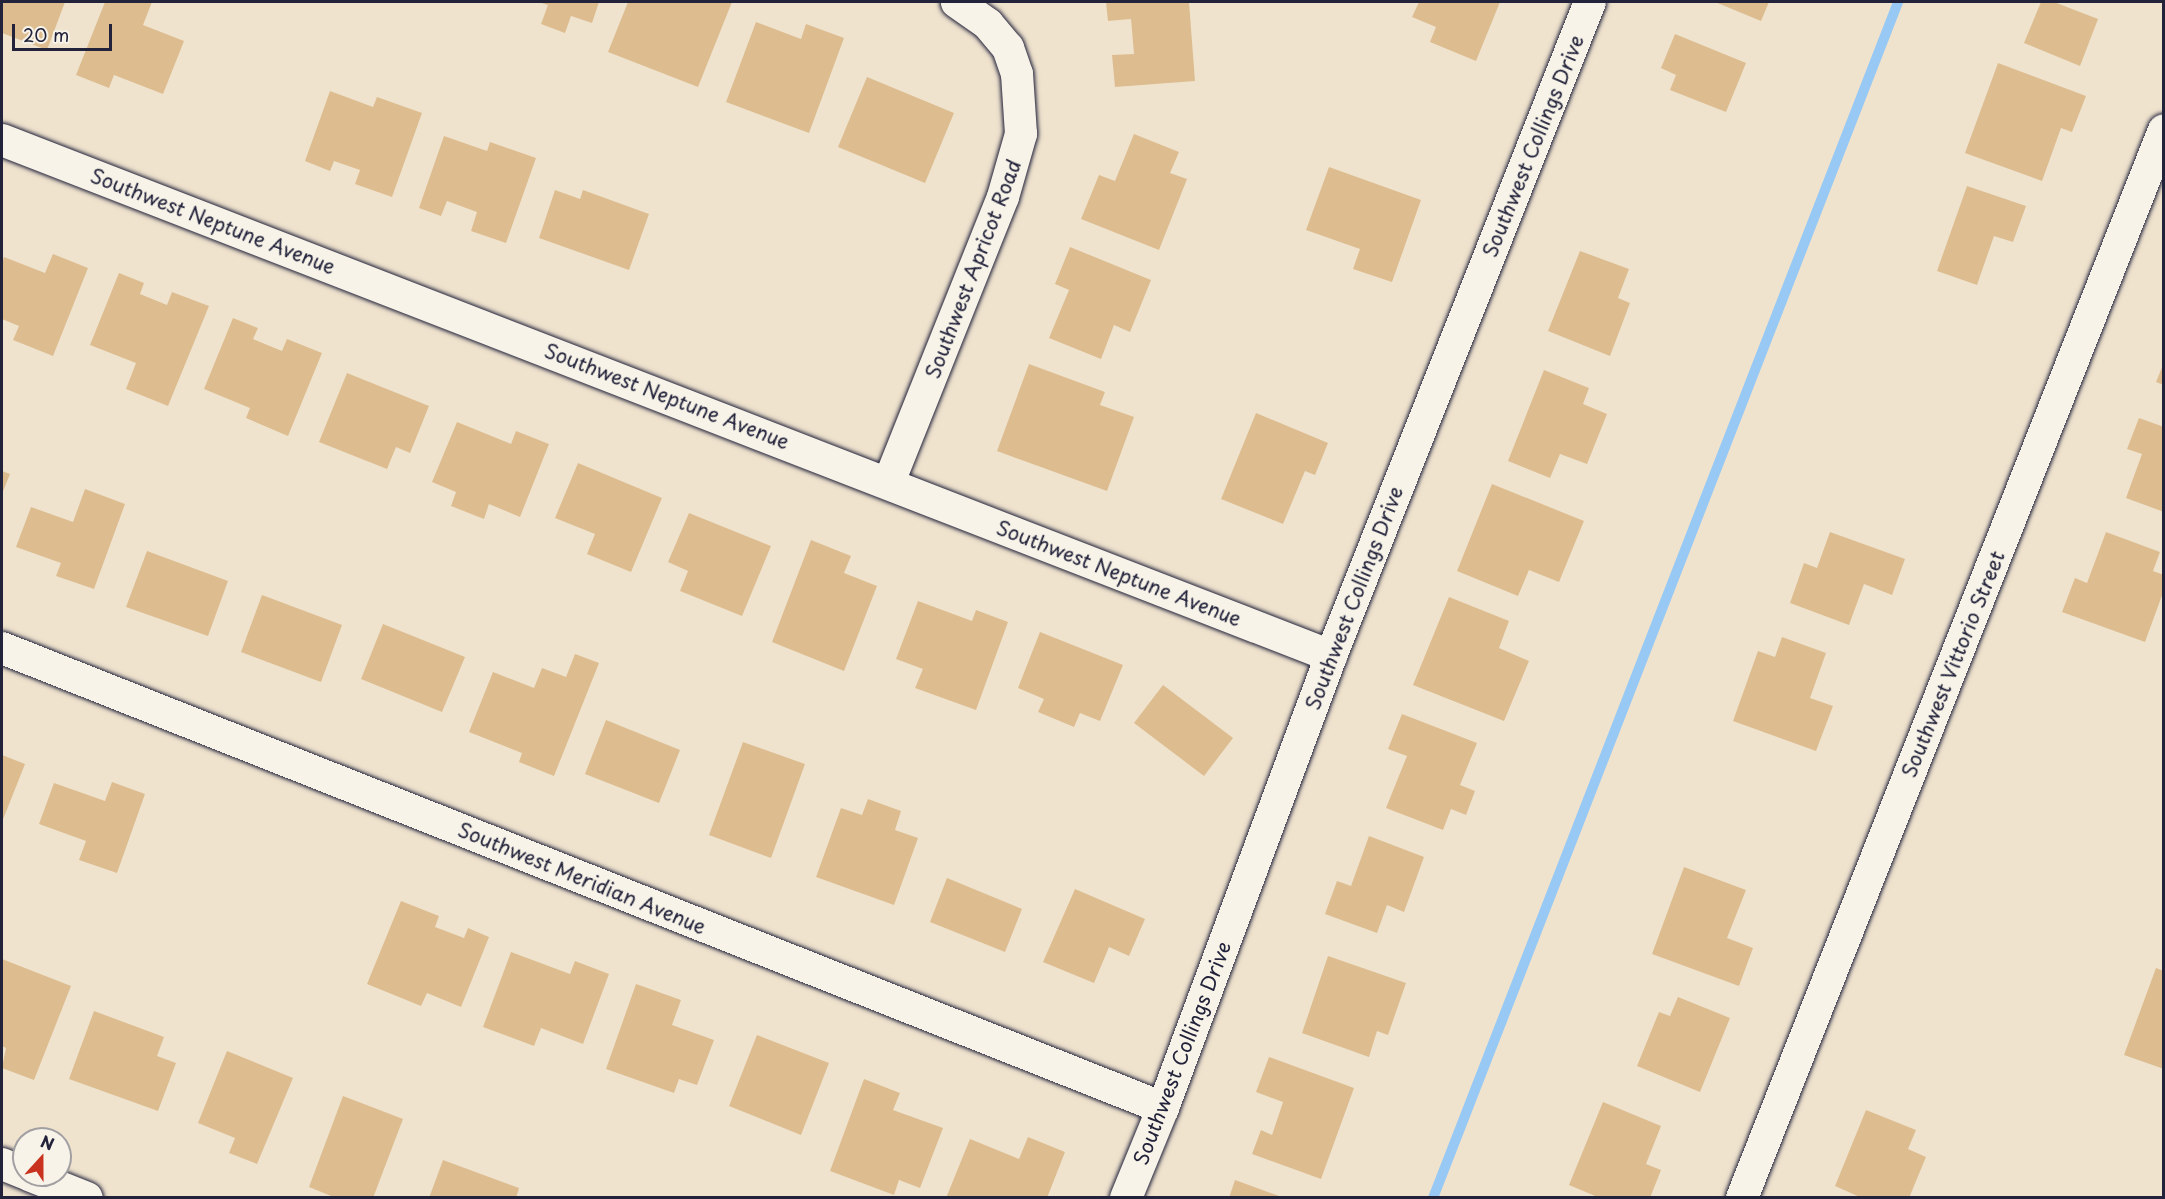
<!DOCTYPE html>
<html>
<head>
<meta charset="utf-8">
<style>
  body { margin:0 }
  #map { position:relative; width:2165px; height:1199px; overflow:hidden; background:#efe3ce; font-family:"Playpen Sans",sans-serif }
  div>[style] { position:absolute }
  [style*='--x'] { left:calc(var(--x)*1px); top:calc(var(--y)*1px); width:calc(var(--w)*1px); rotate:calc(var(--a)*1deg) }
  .stream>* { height:10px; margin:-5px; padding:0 5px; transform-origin:5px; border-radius:5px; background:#97c9f4 }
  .building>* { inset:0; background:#ddbd90 }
  .roads { filter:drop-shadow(0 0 2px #22223b) drop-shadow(0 0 2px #22223b) }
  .street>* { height:32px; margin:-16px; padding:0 16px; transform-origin:16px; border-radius:16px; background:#f7f3e8 }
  span { translate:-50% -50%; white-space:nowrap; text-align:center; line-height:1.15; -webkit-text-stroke:4.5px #f7f3e8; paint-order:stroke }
  .street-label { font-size:20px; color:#22223b }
  .frame { position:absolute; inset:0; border:3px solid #22223b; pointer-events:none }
  .north { position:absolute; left:12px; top:1127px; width:60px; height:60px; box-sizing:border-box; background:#f7f3e8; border:2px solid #a29fa3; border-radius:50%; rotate:21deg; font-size:16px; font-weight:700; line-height:24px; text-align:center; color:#22223b }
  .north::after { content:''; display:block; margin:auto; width:21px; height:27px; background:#c8321e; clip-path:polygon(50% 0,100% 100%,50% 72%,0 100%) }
  .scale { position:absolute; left:12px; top:24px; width:100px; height:27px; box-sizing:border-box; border:3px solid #22223b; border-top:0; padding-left:8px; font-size:18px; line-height:21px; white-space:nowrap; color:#22223b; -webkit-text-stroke:4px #f7f3e8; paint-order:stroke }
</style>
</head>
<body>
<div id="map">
  <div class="stream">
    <i style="--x:1433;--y:1198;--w:1283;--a:-68.75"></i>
  </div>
  <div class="building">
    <i style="clip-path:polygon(2px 2px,65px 2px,47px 50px,2px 33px)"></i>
    <i style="clip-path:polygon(105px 2px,152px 2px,143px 25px,184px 41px,163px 94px,114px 75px,109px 88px,76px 75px)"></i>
    <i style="clip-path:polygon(538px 2px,599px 2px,592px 23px,571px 16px,565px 33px,541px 24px,548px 5px)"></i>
    <i style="clip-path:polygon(628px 2px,732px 2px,698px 87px,608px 52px)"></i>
    <i style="clip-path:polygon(1106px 2px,1189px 2px,1195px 81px,1115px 87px,1112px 55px,1134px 54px,1131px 19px,1108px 21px)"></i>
    <i style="clip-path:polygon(1419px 2px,1500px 2px,1476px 61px,1430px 42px,1436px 27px,1412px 17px)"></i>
    <i style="clip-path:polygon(1715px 2px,1769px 2px,1761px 21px)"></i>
    <i style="clip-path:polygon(2041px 2px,2054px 2px,2098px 19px,2080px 66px,2024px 43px)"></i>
    <i style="clip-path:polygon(756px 22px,801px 39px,806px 24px,844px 38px,809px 133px,726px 102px)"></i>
    <i style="clip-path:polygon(1675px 34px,1746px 63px,1726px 112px,1670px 90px,1676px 75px,1661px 68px)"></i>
    <i style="clip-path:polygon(1998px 63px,2086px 96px,2072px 132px,2061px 128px,2042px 181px,1965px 153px)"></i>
    <i style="clip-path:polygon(867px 77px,954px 113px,925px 183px,838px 147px)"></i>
    <i style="clip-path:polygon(330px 91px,373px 107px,377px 97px,422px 113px,392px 197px,355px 184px,360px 170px,334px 161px,330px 171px,305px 161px)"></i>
    <i style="clip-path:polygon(1134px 134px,1179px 152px,1170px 173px,1187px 179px,1159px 250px,1081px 219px,1099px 175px,1115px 181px)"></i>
    <i style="clip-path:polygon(444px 136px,487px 151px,490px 142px,536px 158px,506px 243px,471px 231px,477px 212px,447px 201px,441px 216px,419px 208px)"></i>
    <i style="clip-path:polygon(1329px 167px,1421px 200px,1392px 282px,1353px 269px,1360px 249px,1306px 230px)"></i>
    <i style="clip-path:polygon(1967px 186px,2026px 206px,2013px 242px,1994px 236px,1977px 285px,1937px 271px)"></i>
    <i style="clip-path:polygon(555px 190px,580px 199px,583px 190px,649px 214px,629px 270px,539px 238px)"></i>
    <i style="clip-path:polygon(1070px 247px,1151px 280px,1130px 332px,1114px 325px,1101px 359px,1049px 338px,1069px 290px,1055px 284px)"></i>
    <i style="clip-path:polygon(1580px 251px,1629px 269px,1618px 298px,1630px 303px,1610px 356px,1548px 331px)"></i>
    <i style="clip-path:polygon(53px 254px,88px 268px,53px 356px,13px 340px,19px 326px,2px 319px,2px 263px,4px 257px,45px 273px)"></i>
    <i style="clip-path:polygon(119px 273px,144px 283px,140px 294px,167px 305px,172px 292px,209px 306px,168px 406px,126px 389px,136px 363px,90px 345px)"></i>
    <i style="clip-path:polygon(233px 318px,258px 328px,253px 339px,282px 351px,287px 339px,322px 353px,288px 436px,246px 418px,250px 408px,204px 389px)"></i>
    <i style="clip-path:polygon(1029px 364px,1105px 392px,1100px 405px,1134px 417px,1107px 491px,997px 451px)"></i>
    <i style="clip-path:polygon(2163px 365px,2164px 365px,2164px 385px,2156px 382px)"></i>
    <i style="clip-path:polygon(1544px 370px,1589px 388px,1583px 404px,1607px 414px,1587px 464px,1560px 454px,1550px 478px,1508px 461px)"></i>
    <i style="clip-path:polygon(347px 373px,429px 406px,410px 453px,396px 447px,387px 469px,319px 442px)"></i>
    <i style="clip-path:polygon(1256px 413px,1328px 443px,1315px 475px,1305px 471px,1283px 524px,1221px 499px)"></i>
    <i style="clip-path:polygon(2139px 418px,2164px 427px,2164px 512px,2126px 498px,2142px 454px,2127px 449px)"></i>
    <i style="clip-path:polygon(457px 422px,511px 444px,516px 431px,549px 444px,520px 517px,489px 504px,484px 519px,451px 506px,456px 492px,432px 482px)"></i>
    <i style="clip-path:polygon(578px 463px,662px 498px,631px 572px,587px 554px,595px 534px,555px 518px)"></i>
    <i style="clip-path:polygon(2px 471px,10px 474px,2px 494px)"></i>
    <i style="clip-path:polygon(1492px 484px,1584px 521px,1559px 582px,1529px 570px,1518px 596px,1457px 571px)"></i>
    <i style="clip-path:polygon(85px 489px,125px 504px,94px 589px,56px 576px,61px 563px,16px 547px,31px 507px,73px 522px)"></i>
    <i style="clip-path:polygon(689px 513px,771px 546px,742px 616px,680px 591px,688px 571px,668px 562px)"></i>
    <i style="clip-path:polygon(1830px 532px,1905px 559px,1892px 595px,1864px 584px,1849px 625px,1790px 603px,1804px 563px,1817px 568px)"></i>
    <i style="clip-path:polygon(2106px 532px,2160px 552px,2153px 571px,2164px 575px,2164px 590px,2145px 642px,2062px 612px,2075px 578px,2087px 583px)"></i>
    <i style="clip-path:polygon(811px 540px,851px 556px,844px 573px,877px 586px,844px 671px,772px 642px)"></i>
    <i style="clip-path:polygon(147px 551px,228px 581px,208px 636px,126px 607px)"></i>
    <i style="clip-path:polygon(262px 595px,342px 625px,321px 682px,241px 652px)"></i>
    <i style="clip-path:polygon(1449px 597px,1509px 621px,1499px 648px,1529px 661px,1504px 721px,1413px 685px)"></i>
    <i style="clip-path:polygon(918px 601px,972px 621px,976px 610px,1008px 622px,976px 710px,915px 688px,923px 669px,896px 659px)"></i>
    <i style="clip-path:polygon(383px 624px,465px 657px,442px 712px,361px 679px)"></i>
    <i style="clip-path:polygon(1040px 632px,1123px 665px,1100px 721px,1080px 713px,1074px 727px,1038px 712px,1044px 699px,1018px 688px)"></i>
    <i style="clip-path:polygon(1782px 637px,1826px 653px,1810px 698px,1833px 706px,1816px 751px,1733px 721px,1758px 651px,1775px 657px)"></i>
    <i style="clip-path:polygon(575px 654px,599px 663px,554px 776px,519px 762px,522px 753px,469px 732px,493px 672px,534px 688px,542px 668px,566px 677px)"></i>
    <i style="clip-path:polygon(1163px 685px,1233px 738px,1204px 776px,1134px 723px)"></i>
    <i style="clip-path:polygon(1402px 714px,1477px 743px,1460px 785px,1475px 791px,1466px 815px,1451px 809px,1443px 830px,1386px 808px,1407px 756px,1388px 749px)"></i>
    <i style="clip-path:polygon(606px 720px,680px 750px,659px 803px,585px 774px)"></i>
    <i style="clip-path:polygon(743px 742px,805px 764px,771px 858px,709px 835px)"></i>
    <i style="clip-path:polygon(2px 755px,25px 764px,2px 822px)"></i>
    <i style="clip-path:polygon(112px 782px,145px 794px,117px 873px,79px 860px,86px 841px,39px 824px,54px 783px,105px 801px)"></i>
    <i style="clip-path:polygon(868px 799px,901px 811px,895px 830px,918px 838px,894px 905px,816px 877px,841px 808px,862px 815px)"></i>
    <i style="clip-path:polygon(1369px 836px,1424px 857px,1404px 912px,1387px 905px,1377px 933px,1325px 914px,1337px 881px,1351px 886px)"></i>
    <i style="clip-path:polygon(1684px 867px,1746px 890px,1727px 938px,1753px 948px,1739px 986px,1652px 954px)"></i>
    <i style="clip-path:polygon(947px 878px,1022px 909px,1005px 952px,930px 922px)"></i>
    <i style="clip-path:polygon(1075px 889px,1145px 919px,1129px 956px,1109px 947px,1094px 983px,1043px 962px)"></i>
    <i style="clip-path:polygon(401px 901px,439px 916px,435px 927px,464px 938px,468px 928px,489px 937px,461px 1007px,427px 993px,421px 1006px,367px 984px)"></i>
    <i style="clip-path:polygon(511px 952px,570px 974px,575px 961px,609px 974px,583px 1044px,541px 1028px,534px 1046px,483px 1027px)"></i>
    <i style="clip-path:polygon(1328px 956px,1406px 983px,1388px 1035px,1377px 1031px,1369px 1057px,1302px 1033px)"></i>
    <i style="clip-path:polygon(2px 959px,71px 986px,34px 1080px,2px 1068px,6px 1048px,2px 1046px)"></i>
    <i style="clip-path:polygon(2156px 968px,2164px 971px,2164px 1069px,2124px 1055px)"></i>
    <i style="clip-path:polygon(636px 984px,681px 1000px,672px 1025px,714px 1040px,697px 1085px,679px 1079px,674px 1093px,606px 1069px)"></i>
    <i style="clip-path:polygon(1678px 997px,1730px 1018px,1700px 1092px,1637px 1066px,1659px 1012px,1670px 1016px)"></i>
    <i style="clip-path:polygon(94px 1011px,164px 1037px,157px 1056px,176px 1063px,158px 1111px,69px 1079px)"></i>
    <i style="clip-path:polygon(757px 1035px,829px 1063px,801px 1135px,729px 1106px)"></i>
    <i style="clip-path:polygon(227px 1051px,293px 1078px,257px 1164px,229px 1153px,235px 1138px,198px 1123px)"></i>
    <i style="clip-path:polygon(1269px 1057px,1354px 1088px,1321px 1179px,1252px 1154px,1261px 1130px,1272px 1135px,1283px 1102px,1256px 1092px)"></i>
    <i style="clip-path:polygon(864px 1079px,900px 1093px,893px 1110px,943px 1128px,920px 1188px,899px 1180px,894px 1195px,830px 1171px)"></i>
    <i style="clip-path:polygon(343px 1096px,403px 1119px,373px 1198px,336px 1198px,309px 1187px)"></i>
    <i style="clip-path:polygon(1603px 1102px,1661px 1126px,1646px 1164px,1661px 1170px,1650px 1198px,1600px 1198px,1569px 1185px)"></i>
    <i style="clip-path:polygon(1866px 1110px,1916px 1130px,1908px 1149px,1926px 1157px,1909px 1198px,1862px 1198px,1835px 1186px)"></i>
    <i style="clip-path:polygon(1028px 1137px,1065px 1152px,1047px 1198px,946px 1198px,970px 1139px,1019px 1159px)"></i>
    <i style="clip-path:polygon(443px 1160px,519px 1188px,516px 1198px,429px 1198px)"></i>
    <i style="clip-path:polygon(1235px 1180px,1282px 1197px,1282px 1198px,1229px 1198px)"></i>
  </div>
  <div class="roads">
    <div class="street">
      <i style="--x:2;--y:140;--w:1426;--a:21.22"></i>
      <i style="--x:889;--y:482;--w:307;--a:-68.2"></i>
      <i style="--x:1003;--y:197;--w:66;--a:-74.1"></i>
      <i style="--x:1021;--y:134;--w:60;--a:-93.8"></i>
      <i style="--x:1017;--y:74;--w:28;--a:-109"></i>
      <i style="--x:1008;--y:48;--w:31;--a:-130"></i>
      <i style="--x:988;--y:24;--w:38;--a:-145"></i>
      <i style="--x:2;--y:648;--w:1249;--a:21.61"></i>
      <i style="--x:2;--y:1164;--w:24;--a:22"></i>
      <i style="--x:29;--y:1175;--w:62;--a:21.6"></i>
      <i style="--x:1126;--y:1198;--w:97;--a:-67.7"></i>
      <i style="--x:1163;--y:1108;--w:482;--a:-69.6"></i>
      <i style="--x:1331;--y:656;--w:703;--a:-68.4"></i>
      <i style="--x:1742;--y:1198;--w:1148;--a:-68.44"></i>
    </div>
  </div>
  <div class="street-label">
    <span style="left:1533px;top:146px;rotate:-68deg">Southwest Collings Drive</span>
    <span style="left:213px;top:221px;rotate:21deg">Southwest Neptune Avenue</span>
    <span style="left:973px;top:269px;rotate:-69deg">Southwest Apricot Road</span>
    <span style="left:667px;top:396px;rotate:21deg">Southwest Neptune Avenue</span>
    <span style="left:1119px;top:573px;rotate:21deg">Southwest Neptune Avenue</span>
    <span style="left:1354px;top:598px;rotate:-69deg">Southwest Collings Drive</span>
    <span style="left:1953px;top:664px;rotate:-68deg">Southwest Vittorio Street</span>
    <span style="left:582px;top:878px;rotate:22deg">Southwest Meridian Avenue</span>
    <span style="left:1182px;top:1053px;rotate:-69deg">Southwest Collings Drive</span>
  </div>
  <div class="frame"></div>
  <div class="north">N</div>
  <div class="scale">20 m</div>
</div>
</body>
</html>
